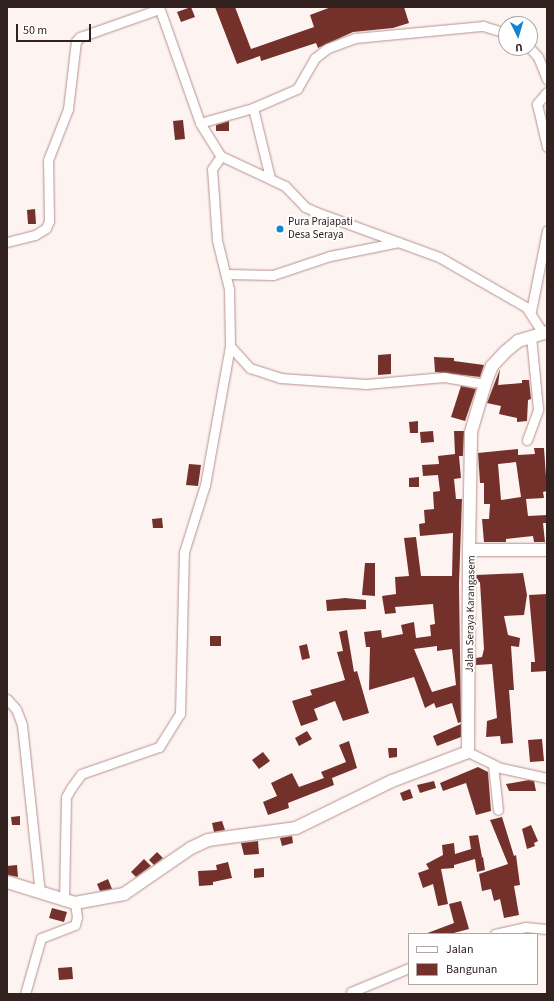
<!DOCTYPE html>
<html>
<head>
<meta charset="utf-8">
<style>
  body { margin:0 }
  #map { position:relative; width:554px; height:1001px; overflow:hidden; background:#fdf4f2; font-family:"Source Sans 3",sans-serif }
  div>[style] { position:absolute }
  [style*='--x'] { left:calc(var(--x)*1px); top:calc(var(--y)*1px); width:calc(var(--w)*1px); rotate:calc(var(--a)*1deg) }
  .building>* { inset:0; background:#74302b }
  .roads { filter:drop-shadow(0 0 1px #b8908b) drop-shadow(0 0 1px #b8908b) }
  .street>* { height:9px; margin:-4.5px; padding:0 4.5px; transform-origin:4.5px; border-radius:4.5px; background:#fff }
  .secondary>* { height:12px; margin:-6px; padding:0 6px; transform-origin:6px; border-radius:6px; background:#fff }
  .dots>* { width:11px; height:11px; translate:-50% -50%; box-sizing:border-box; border:2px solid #fff; border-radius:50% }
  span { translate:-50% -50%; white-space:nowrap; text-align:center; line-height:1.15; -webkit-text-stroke:4px #fff; paint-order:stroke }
  .poi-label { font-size:11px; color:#31211f }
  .left { translate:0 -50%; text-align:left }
  .street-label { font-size:11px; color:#31211f }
  .frame { position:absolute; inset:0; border:8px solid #31211f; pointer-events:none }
  .legend { position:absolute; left:408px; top:933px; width:130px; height:52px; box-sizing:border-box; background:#fff; border:1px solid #ada6a5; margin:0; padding:5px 7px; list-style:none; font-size:12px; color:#31211f }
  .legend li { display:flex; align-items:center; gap:8px; height:20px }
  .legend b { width:20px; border:1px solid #ada6a5 }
  .north { position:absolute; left:498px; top:16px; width:40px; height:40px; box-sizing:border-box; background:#fff; border:1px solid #ada6a5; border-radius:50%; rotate:175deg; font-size:11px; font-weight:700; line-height:16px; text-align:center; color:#31211f }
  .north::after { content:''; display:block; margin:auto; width:14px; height:18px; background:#1384cd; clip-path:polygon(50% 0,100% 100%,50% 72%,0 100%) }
  .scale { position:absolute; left:16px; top:24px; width:75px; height:18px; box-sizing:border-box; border:2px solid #31211f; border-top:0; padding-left:5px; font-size:12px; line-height:14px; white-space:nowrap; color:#31211f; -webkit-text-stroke:3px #fff; paint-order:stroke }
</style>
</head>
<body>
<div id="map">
  <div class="building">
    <i style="clip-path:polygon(191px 7px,195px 17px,181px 22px,177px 12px)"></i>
    <i style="clip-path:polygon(215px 7px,235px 7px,251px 49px,314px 27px,310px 15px,331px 7px,404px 7px,409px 23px,393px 28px,353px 32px,318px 48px,316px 43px,261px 61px,260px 56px,237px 64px)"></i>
    <i style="clip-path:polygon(183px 120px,185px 139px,175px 140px,173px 121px)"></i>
    <i style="clip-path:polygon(229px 121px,229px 131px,216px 131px,216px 125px)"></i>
    <i style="clip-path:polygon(35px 209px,36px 224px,28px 224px,27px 210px)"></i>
    <i style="clip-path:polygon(391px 354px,391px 374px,378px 375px,378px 355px)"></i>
    <i style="clip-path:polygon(434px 357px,454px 358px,454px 361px,484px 365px,480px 377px,435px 372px)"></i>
    <i style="clip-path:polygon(500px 369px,498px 385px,522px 383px,522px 380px,529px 380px,531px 399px,528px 400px,527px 421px,517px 422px,517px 418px,499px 414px,501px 406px,487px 403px)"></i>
    <i style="clip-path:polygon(461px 386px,476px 389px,465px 421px,451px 417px)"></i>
    <i style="clip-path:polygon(418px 421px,418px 433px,410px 433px,409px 422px)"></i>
    <i style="clip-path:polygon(433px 431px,434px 442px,421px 443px,420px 432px)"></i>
    <i style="clip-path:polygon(evenodd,454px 431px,464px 431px,463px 456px,459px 456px,461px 478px,454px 479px,456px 499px,462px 499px,459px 584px,461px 722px,458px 723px,452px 703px,436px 708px,434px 703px,425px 708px,414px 677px,369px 690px,370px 647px,366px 647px,364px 632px,381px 630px,382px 638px,403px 634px,401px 625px,414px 622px,416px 638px,431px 636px,430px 625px,435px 624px,433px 604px,395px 607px,396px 613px,385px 614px,382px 596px,396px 594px,395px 577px,409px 576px,404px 538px,416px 537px,421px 576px,452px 576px,453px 533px,420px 536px,419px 524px,425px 523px,424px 510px,434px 509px,433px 492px,440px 491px,438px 475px,423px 476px,422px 465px,439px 464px,438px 456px,455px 454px,454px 431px,437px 646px,437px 651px,452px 649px,456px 685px,432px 692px,414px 649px,437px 646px)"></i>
    <i style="clip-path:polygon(evenodd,534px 448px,544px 448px,547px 491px,543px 492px,544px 498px,526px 499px,528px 516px,547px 515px,547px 523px,543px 523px,545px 542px,534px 542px,533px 536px,506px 539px,506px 542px,484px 542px,482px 519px,489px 519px,490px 504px,484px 504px,484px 483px,480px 483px,478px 453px,518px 449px,518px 455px,535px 454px,534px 448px,516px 462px,521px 497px,501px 500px,498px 464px,516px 462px)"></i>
    <i style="clip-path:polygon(189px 464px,201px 465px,198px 486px,186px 485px)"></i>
    <i style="clip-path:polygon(419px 477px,419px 487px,409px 487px,409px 478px)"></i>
    <i style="clip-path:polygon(162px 518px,163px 528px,153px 528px,152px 519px)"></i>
    <i style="clip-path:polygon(365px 563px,375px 563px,375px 596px,362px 595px)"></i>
    <i style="clip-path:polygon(523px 573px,527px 595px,524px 615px,504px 616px,508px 635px,520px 638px,519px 647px,511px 646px,514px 690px,509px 690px,513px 743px,501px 744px,500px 736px,486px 737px,487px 721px,497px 718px,492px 664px,476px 665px,476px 658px,482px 657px,484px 649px,480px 582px,476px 583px,476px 575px)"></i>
    <i style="clip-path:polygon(547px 594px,547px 671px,531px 672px,531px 662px,535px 662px,529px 595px)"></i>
    <i style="clip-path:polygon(345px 598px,366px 600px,366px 609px,327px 611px,326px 600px)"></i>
    <i style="clip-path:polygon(347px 630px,354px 672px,357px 671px,369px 713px,343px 721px,335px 701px,314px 709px,318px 720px,301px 726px,292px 701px,312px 695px,310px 690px,345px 680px,337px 652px,343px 651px,339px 632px)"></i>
    <i style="clip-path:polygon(210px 636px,221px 636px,221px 646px,210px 646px)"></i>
    <i style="clip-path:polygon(307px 644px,310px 658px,302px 660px,299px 646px)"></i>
    <i style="clip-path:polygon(461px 724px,461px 737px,437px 746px,433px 736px)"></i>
    <i style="clip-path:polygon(307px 731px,312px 739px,299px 746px,295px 738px)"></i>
    <i style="clip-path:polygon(542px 739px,544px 761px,530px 762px,528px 740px)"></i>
    <i style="clip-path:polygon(349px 741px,357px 768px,332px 778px,334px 785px,288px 803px,289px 808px,268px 815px,263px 802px,277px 796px,271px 783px,292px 773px,299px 787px,324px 778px,321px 772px,346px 762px,339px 745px)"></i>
    <i style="clip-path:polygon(388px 748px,397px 748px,397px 757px,389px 758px)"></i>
    <i style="clip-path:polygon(263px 752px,270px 761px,259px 769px,252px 760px)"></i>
    <i style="clip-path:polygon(478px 767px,488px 772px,491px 811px,476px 815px,466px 783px,443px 791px,440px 783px)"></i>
    <i style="clip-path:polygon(529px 780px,534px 781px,536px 791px,509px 791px,506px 784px)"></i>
    <i style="clip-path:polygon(434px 781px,436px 788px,420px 793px,417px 785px)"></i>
    <i style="clip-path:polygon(410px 789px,413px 798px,403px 801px,400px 793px)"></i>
    <i style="clip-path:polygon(20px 816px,20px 825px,12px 825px,11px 817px)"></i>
    <i style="clip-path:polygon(502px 817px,514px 856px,516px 855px,520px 885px,514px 886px,519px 915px,504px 918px,500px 899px,494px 901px,491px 889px,482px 891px,479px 874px,508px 864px,490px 820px)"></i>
    <i style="clip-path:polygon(222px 821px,225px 830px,214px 832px,212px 823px)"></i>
    <i style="clip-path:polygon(531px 825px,538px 841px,534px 843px,535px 846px,527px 849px,522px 829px)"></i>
    <i style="clip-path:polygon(478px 835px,482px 857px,479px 858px,483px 857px,485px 870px,477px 872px,475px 859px,454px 865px,454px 868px,441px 869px,448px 904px,438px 906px,433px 884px,423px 888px,418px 873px,429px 869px,426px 864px,443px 855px,442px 845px,454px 843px,455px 854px,471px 849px,469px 836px)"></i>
    <i style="clip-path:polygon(292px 836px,293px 843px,282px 846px,280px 838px)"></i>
    <i style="clip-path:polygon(258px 841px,259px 854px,244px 855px,241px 843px)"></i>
    <i style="clip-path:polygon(157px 852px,163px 858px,154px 865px,149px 860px)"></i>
    <i style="clip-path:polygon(144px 859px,151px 866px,136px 877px,131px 872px)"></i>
    <i style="clip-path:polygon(228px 862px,232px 878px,213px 882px,213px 885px,199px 886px,198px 871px,217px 870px,216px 865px)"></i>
    <i style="clip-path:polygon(17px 865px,18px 877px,7px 875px,7px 866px)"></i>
    <i style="clip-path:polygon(264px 868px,264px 877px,254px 878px,254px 869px)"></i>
    <i style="clip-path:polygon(108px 879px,112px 889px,100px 891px,97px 884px)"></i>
    <i style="clip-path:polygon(461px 901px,469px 929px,450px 934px,425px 934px,454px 923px,449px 904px)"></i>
    <i style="clip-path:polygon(52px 908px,67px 912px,64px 922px,49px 918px)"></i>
    <i style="clip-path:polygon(72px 967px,73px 979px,59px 980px,58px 968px)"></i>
  </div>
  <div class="roads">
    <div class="street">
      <i style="--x:159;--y:7;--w:123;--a:70.5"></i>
      <i style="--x:200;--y:123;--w:39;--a:58"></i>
      <i style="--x:221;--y:156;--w:71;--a:25.1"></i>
      <i style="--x:285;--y:186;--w:29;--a:46"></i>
      <i style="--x:305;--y:207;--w:12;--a:24"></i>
      <i style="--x:316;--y:212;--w:131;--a:20.1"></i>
      <i style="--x:439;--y:257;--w:100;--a:29.9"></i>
      <i style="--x:526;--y:307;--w:30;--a:57"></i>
      <i style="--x:530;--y:48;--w:12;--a:48"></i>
      <i style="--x:538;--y:57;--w:24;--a:68"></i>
      <i style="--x:547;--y:92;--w:16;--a:130"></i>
      <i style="--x:537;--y:104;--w:44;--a:76.9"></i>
      <i style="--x:253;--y:108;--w:72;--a:76.3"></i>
      <i style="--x:200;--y:123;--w:55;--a:-15.8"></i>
      <i style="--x:253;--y:108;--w:48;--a:-23.4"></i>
      <i style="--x:297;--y:89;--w:36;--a:-60"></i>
      <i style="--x:315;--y:58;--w:16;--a:-38"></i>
      <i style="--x:328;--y:48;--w:29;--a:-20"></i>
      <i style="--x:355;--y:38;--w:129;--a:-5.4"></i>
      <i style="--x:483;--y:26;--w:24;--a:17"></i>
      <i style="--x:7;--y:242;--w:29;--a:-14"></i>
      <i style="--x:35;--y:235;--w:13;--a:-32"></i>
      <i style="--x:46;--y:228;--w:8;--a:-67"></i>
      <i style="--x:49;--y:221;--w:61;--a:-90.9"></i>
      <i style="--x:48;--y:160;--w:55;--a:-68.6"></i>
      <i style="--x:68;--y:109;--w:68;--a:-83.3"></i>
      <i style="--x:76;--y:41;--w:6;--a:-45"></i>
      <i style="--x:80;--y:37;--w:84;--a:-19.5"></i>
      <i style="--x:226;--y:274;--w:47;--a:1.2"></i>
      <i style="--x:273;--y:275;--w:60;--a:-18.4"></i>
      <i style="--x:330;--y:256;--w:70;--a:-11.5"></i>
      <i style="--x:531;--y:311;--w:82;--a:-78.7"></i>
      <i style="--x:230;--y:346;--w:30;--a:48"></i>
      <i style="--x:250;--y:368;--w:32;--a:18"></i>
      <i style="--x:280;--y:378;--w:86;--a:4"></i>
      <i style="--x:366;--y:384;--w:78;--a:-5.1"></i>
      <i style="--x:444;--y:377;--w:42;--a:9.7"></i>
      <i style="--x:527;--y:440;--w:33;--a:-70"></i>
      <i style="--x:538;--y:409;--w:73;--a:-95.5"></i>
      <i style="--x:7;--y:699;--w:13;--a:48"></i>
      <i style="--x:16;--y:709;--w:17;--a:69"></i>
      <i style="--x:22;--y:725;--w:169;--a:83.9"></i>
      <i style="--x:468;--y:752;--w:37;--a:26"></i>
      <i style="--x:501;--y:768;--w:47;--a:12.3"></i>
      <i style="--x:493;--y:765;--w:45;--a:83.7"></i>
      <i style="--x:64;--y:901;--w:104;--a:-88.9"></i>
      <i style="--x:66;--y:797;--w:10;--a:-61"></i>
      <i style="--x:71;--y:788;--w:17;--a:-54"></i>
      <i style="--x:81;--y:774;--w:83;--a:-19.1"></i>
      <i style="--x:159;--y:747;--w:39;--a:-58"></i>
      <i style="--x:180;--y:714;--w:162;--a:-88.6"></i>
      <i style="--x:184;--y:552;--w:70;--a:-72.6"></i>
      <i style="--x:205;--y:485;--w:141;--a:-79.8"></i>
      <i style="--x:230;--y:346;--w:57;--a:-91"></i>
      <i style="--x:229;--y:289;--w:50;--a:-103.8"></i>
      <i style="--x:217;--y:240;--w:71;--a:-94"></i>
      <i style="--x:212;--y:169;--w:16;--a:-55"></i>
      <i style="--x:495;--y:934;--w:31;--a:-13"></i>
      <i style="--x:525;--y:927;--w:22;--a:5"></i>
      <i style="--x:351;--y:992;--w:63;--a:-22.5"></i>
      <i style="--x:25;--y:994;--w:58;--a:-74.1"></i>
      <i style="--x:41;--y:938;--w:36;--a:-21"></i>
      <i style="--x:75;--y:925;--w:8;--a:-76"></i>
      <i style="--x:77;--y:917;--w:14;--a:-98"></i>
    </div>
    <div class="secondary">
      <i style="--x:469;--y:550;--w:118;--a:-89"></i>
      <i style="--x:471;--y:432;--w:50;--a:-73.7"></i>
      <i style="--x:485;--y:384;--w:19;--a:-69"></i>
      <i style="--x:492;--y:366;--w:19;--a:-47"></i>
      <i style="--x:505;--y:352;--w:17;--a:-40"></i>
      <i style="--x:518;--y:341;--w:30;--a:-17"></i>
      <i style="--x:7;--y:882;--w:71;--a:17.2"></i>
      <i style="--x:75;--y:903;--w:50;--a:-10.4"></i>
      <i style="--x:124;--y:894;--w:81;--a:-34.5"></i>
      <i style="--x:191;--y:848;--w:19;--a:-25"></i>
      <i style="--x:208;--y:840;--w:89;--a:-7.8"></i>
      <i style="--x:296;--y:828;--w:107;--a:-26.1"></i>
      <i style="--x:392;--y:781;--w:81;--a:-20.9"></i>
      <i style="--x:468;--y:752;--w:202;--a:-89.7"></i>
      <i style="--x:469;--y:550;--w:78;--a:0"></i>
    </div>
  </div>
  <div class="dots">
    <i style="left:280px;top:229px;background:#1384cd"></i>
  </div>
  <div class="poi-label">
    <span class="left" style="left:288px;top:229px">Pura Prajapati<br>Desa Seraya</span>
  </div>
  <div class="street-label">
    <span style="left:471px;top:614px;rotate:-89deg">Jalan Seraya Karangasem</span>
  </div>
  <div class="frame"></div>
  <ul class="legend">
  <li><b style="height:5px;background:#fff"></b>Jalan</li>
  <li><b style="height:11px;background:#74302b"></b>Bangunan</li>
  </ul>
  <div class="north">U</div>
  <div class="scale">50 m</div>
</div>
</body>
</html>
